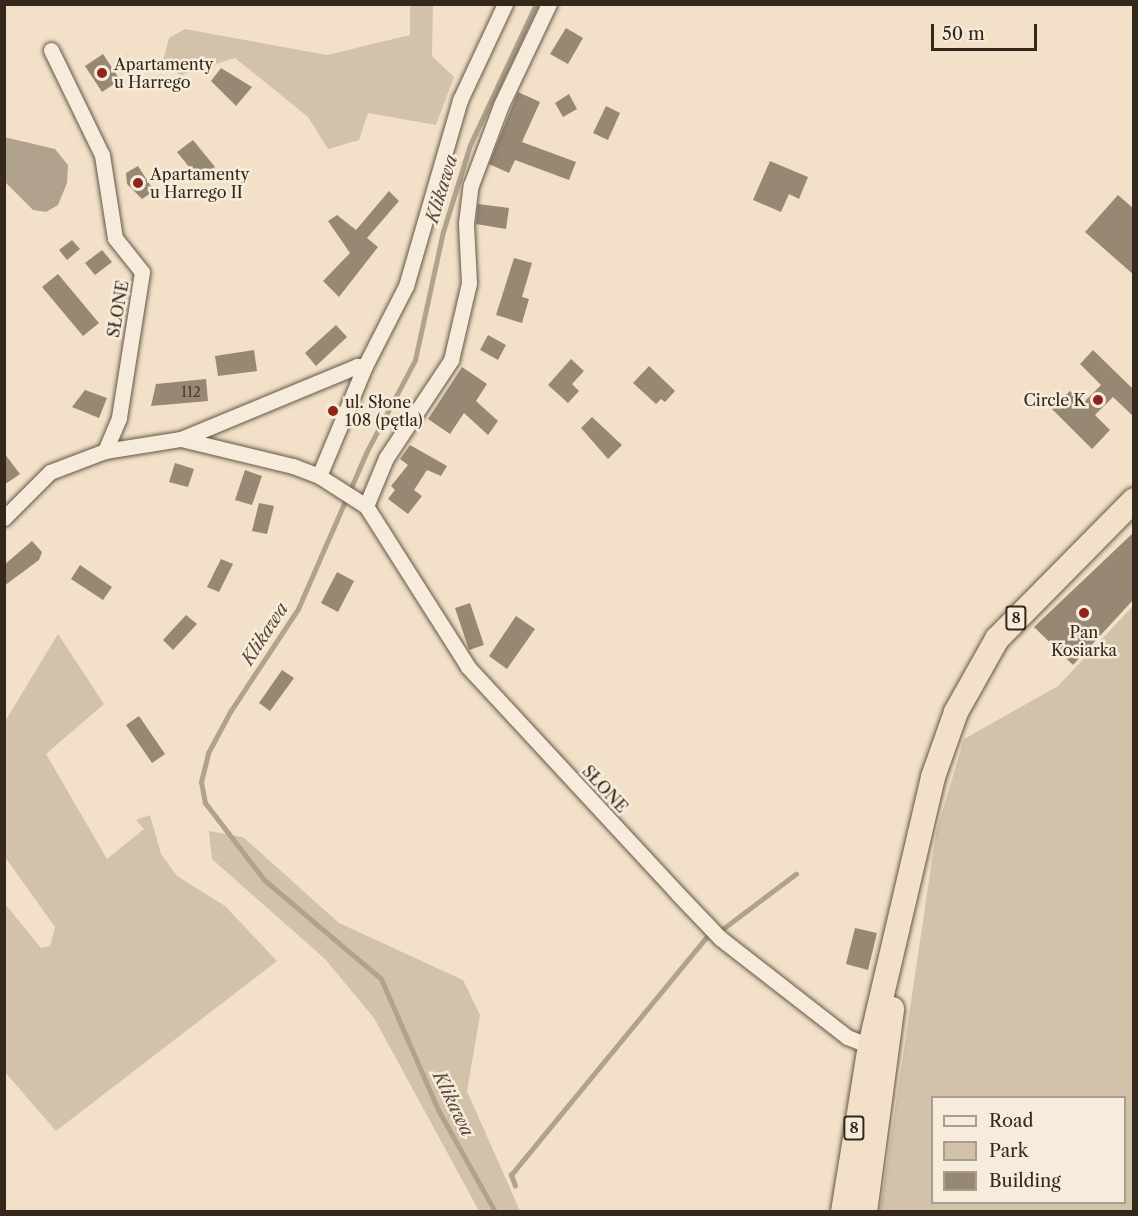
<!DOCTYPE html>
<html>
<head>
<meta charset="utf-8">
<style>
  body { margin:0 }
  #map { position:relative; width:1138px; height:1216px; overflow:hidden; background:#f2e1c8; font-family:"Libre Caslon Text",serif }
  div>[style] { position:absolute }
  [style*='--x'] { left:calc(var(--x)*1px); top:calc(var(--y)*1px); width:calc(var(--w)*1px); rotate:calc(var(--a)*1deg) }
  .green>* { inset:0; background:#d2c2aa }
  .water>* { inset:0; background:#b1a28d }
  .stream>* { height:4.5px; margin:-2.25px; padding:0 2.25px; transform-origin:2.25px; border-radius:2.25px; background:#b1a28d }
  .building>* { inset:0; background:#978874 }
  .roads { filter:drop-shadow(0 0 2px #645646) drop-shadow(0 0 2px #645646) }
  .minor>* { height:15px; margin:-7.5px; padding:0 7.5px; transform-origin:7.5px; border-radius:7.5px; background:#f7ecdb }
  .trunk>* { height:24px; margin:-12px; padding:0 12px; transform-origin:12px; border-radius:12px; background:#f2e1c8 }
  .dots>* { width:16px; height:16px; translate:-50% -50%; box-sizing:border-box; border:3px solid #f7ecdb; border-radius:50% }
  span { translate:-50% -50%; white-space:nowrap; text-align:center; line-height:1.15; -webkit-text-stroke:5px #f7ecdb; paint-order:stroke }
  .number-label { font-size:14px; color:#4d4030 }
  .number-label span { -webkit-text-stroke-width:0 }
  .shield-label span { padding:2px 4px; background:#f7ecdb; border:2px solid; border-radius:4px; -webkit-text-stroke-width:0 }
  .shield-label { font-size:15px; color:#34281a; font-weight:700 }
  .poi-label { font-size:16px; color:#34281a }
  .left { translate:0 -50%; text-align:left }
  .right { translate:-100% -50%; text-align:right }
  .street-label { font-size:16px; color:#34281a }
  .water-label { font-size:18px; color:#5a4d3c; font-style:italic }
  .frame { position:absolute; inset:0; border:6px solid #34281a; pointer-events:none }
  .legend { position:absolute; left:931px; top:1096px; width:195px; height:108px; box-sizing:border-box; background:#f7ecdb; border:2px solid #a99e8e; margin:0; padding:8px 10px; list-style:none; font-size:18px; color:#34281a }
  .legend li { display:flex; align-items:center; gap:12px; height:30px }
  .legend b { width:30px; border:2px solid #a99e8e }
  .scale { position:absolute; left:931px; top:24px; width:106px; height:27px; box-sizing:border-box; border:3px solid #34281a; border-top:0; padding-left:8px; font-size:18px; line-height:21px; white-space:nowrap; color:#34281a; -webkit-text-stroke:4px #f7ecdb; paint-order:stroke }
</style>
</head>
<body>
<div id="map">
  <div class="green">
    <i style="clip-path:polygon(433px 4px,432px 56px,454px 77px,436px 125px,368px 113px,359px 140px,328px 149px,308px 117px,235px 58px,181px 75px,162px 65px,169px 38px,185px 29px,327px 55px,410px 35px,410px 5px)"></i>
    <i style="clip-path:polygon(evenodd,1133px 606px,1133px 1211px,880px 1211px,936px 833px,964px 739px,1058px 686px,1133px 606px,932px 1098px,1124px 1098px,1124px 1202px,932px 1202px,932px 1098px)"></i>
    <i style="clip-path:polygon(58px 634px,104px 704px,46px 754px,107px 859px,144px 829px,136px 820px,150px 815px,161px 854px,177px 876px,225px 906px,277px 961px,56px 1131px,5px 1072px,5px 904px,41px 948px,50px 946px,55px 927px,5px 857px,4px 723px)"></i>
    <i style="clip-path:polygon(209px 831px,243px 837px,339px 923px,463px 980px,480px 1015px,467px 1091px,520px 1211px,479px 1211px,374px 1018px,325px 959px,212px 859px)"></i>
  </div>
  <div class="water">
    <i style="clip-path:polygon(4px 137px,55px 149px,68px 165px,67px 183px,58px 205px,46px 212px,33px 210px,5px 182px)"></i>
  </div>
  <div class="stream">
    <i style="--x:724;--y:928;--w:90;--a:-36.9"></i>
    <i style="--x:515;--y:1186;--w:12;--a:-110"></i>
    <i style="--x:511;--y:1175;--w:307;--a:-50.6"></i>
    <i style="--x:495;--y:1212;--w:115;--a:-119.2"></i>
    <i style="--x:439;--y:1112;--w:145;--a:-113.6"></i>
    <i style="--x:381;--y:979;--w:153;--a:-139.8"></i>
    <i style="--x:264;--y:880;--w:97;--a:-127.5"></i>
    <i style="--x:205;--y:803;--w:21;--a:-101"></i>
    <i style="--x:201;--y:782;--w:30;--a:-76"></i>
    <i style="--x:208;--y:753;--w:47;--a:-61.8"></i>
    <i style="--x:230;--y:712;--w:123;--a:-56.6"></i>
    <i style="--x:298;--y:609;--w:170;--a:-66.4"></i>
    <i style="--x:366;--y:453;--w:105;--a:-62.2"></i>
    <i style="--x:415;--y:360;--w:131;--a:-77.7"></i>
    <i style="--x:443;--y:232;--w:91;--a:-72.8"></i>
    <i style="--x:470;--y:145;--w:156;--a:-64.9"></i>
  </div>
  <div class="building">
    <i style="clip-path:polygon(566px 28px,583px 38px,568px 64px,550px 54px)"></i>
    <i style="clip-path:polygon(103px 54px,120px 80px,102px 92px,85px 66px)"></i>
    <i style="clip-path:polygon(221px 68px,252px 87px,236px 106px,211px 81px)"></i>
    <i style="clip-path:polygon(518px 92px,540px 102px,522px 142px,576px 162px,569px 180px,515px 160px,509px 173px,489px 164px)"></i>
    <i style="clip-path:polygon(569px 94px,577px 109px,563px 117px,555px 103px)"></i>
    <i style="clip-path:polygon(606px 106px,620px 113px,608px 140px,593px 133px)"></i>
    <i style="clip-path:polygon(193px 140px,215px 167px,199px 179px,177px 152px)"></i>
    <i style="clip-path:polygon(770px 161px,808px 177px,799px 199px,789px 194px,781px 212px,753px 200px)"></i>
    <i style="clip-path:polygon(138px 166px,154px 191px,142px 199px,127px 184px,126px 173px)"></i>
    <i style="clip-path:polygon(389px 191px,399px 201px,367px 238px,378px 247px,339px 297px,323px 281px,350px 253px,328px 221px,337px 215px,356px 230px)"></i>
    <i style="clip-path:polygon(1118px 195px,1134px 209px,1134px 275px,1085px 232px)"></i>
    <i style="clip-path:polygon(478px 204px,509px 208px,506px 229px,476px 224px)"></i>
    <i style="clip-path:polygon(72px 240px,80px 249px,67px 260px,59px 250px)"></i>
    <i style="clip-path:polygon(102px 250px,112px 262px,95px 275px,85px 263px)"></i>
    <i style="clip-path:polygon(514px 258px,532px 263px,522px 297px,529px 299px,522px 323px,496px 315px)"></i>
    <i style="clip-path:polygon(58px 274px,99px 323px,83px 336px,42px 287px)"></i>
    <i style="clip-path:polygon(336px 325px,347px 337px,316px 366px,305px 353px)"></i>
    <i style="clip-path:polygon(488px 335px,506px 345px,498px 360px,480px 350px)"></i>
    <i style="clip-path:polygon(254px 350px,257px 371px,218px 376px,215px 356px)"></i>
    <i style="clip-path:polygon(1093px 350px,1134px 390px,1134px 417px,1113px 397px,1095px 415px,1110px 430px,1092px 449px,1052px 409px,1070px 391px,1083px 403px,1101px 385px,1080px 364px)"></i>
    <i style="clip-path:polygon(571px 359px,584px 371px,572px 384px,579px 391px,568px 403px,548px 385px)"></i>
    <i style="clip-path:polygon(649px 366px,675px 391px,665px 402px,661px 399px,656px 404px,633px 383px)"></i>
    <i style="clip-path:polygon(462px 367px,487px 384px,476px 401px,498px 421px,488px 435px,464px 413px,450px 434px,428px 419px)"></i>
    <i style="clip-path:polygon(206px 379px,208px 401px,151px 406px,156px 384px)"></i>
    <i style="clip-path:polygon(85px 390px,107px 398px,99px 418px,72px 407px)"></i>
    <i style="clip-path:polygon(592px 417px,622px 445px,608px 459px,581px 428px)"></i>
    <i style="clip-path:polygon(410px 445px,447px 466px,441px 476px,427px 470px,414px 490px,422px 496px,408px 514px,388px 499px,395px 490px,391px 486px,408px 465px,400px 459px)"></i>
    <i style="clip-path:polygon(4px 453px,20px 474px,4px 485px)"></i>
    <i style="clip-path:polygon(175px 463px,194px 469px,188px 487px,169px 482px)"></i>
    <i style="clip-path:polygon(245px 470px,262px 476px,252px 505px,235px 500px)"></i>
    <i style="clip-path:polygon(259px 503px,274px 506px,267px 534px,252px 531px)"></i>
    <i style="clip-path:polygon(1134px 532px,1134px 599px,1073px 665px,1034px 627px)"></i>
    <i style="clip-path:polygon(32px 541px,42px 552px,39px 560px,4px 586px,4px 565px)"></i>
    <i style="clip-path:polygon(221px 559px,233px 564px,219px 592px,207px 587px)"></i>
    <i style="clip-path:polygon(80px 565px,112px 587px,103px 600px,71px 579px)"></i>
    <i style="clip-path:polygon(337px 572px,354px 581px,338px 612px,321px 603px)"></i>
    <i style="clip-path:polygon(470px 603px,484px 645px,469px 650px,455px 608px)"></i>
    <i style="clip-path:polygon(186px 615px,197px 624px,173px 650px,163px 640px)"></i>
    <i style="clip-path:polygon(516px 616px,535px 629px,507px 669px,489px 656px)"></i>
    <i style="clip-path:polygon(282px 670px,294px 678px,270px 711px,259px 703px)"></i>
    <i style="clip-path:polygon(139px 716px,165px 754px,152px 763px,126px 725px)"></i>
    <i style="clip-path:polygon(855px 928px,877px 933px,868px 970px,846px 964px)"></i>
  </div>
  <div class="roads">
    <div class="minor">
      <i style="--x:51;--y:50;--w:117;--a:64.1"></i>
      <i style="--x:102;--y:155;--w:84;--a:81.1"></i>
      <i style="--x:115;--y:238;--w:43;--a:51.5"></i>
      <i style="--x:142;--y:272;--w:148;--a:99"></i>
      <i style="--x:119;--y:418;--w:36;--a:113"></i>
      <i style="--x:181;--y:439;--w:115;--a:13.6"></i>
      <i style="--x:293;--y:466;--w:28;--a:21"></i>
      <i style="--x:319;--y:476;--w:56;--a:32.6"></i>
      <i style="--x:319;--y:476;--w:119;--a:-67.3"></i>
      <i style="--x:365;--y:366;--w:90;--a:-62.9"></i>
      <i style="--x:406;--y:286;--w:194;--a:-73.8"></i>
      <i style="--x:460;--y:100;--w:106;--a:-64.9"></i>
      <i style="--x:366;--y:506;--w:191;--a:57.6"></i>
      <i style="--x:468;--y:667;--w:309;--a:47.2"></i>
      <i style="--x:678;--y:894;--w:61;--a:46.3"></i>
      <i style="--x:720;--y:938;--w:161;--a:37.9"></i>
      <i style="--x:847;--y:1037;--w:25;--a:21"></i>
      <i style="--x:366;--y:506;--w:52;--a:-67.4"></i>
      <i style="--x:386;--y:458;--w:118;--a:-56.4"></i>
      <i style="--x:451;--y:360;--w:79;--a:-76.8"></i>
      <i style="--x:469;--y:283;--w:60;--a:-92.9"></i>
      <i style="--x:466;--y:223;--w:38;--a:-83"></i>
      <i style="--x:471;--y:185;--w:85;--a:-69.4"></i>
      <i style="--x:501;--y:105;--w:112;--a:-64.6"></i>
      <i style="--x:4;--y:518;--w:65;--a:-45"></i>
      <i style="--x:50;--y:472;--w:59;--a:-20.9"></i>
      <i style="--x:105;--y:451;--w:77;--a:-9"></i>
      <i style="--x:181;--y:439;--w:191;--a:-22.5"></i>
      <i style="--x:357;--y:366;--w:8;--a:0"></i>
    </div>
    <div class="trunk">
      <i style="--x:843;--y:1212;--w:168;--a:-80.8"></i>
      <i style="--x:870;--y:1046;--w:276;--a:-76.8"></i>
      <i style="--x:933;--y:777;--w:69;--a:-70.5"></i>
      <i style="--x:956;--y:712;--w:84;--a:-60.7"></i>
      <i style="--x:997;--y:639;--w:195;--a:-45.4"></i>
      <i style="--x:865;--y:1212;--w:205;--a:-82.4"></i>
    </div>
  </div>
  <div class="dots">
    <i style="left:102px;top:73px;background:#8f2418"></i>
    <i style="left:138px;top:183px;background:#8f2418"></i>
    <i style="left:1098px;top:400px;background:#8f2418"></i>
    <i style="left:333px;top:411px;background:#8f2418"></i>
    <i style="left:1084px;top:613px;background:#8f2418"></i>
  </div>
  <div class="number-label">
    <span style="left:191px;top:392px">112</span>
  </div>
  <div class="shield-label">
    <span style="left:1016px;top:618px">8</span>
    <span style="left:854px;top:1128px">8</span>
  </div>
  <div class="poi-label">
    <span class="left" style="left:114px;top:73px">Apartamenty<br>u Harrego</span>
    <span class="left" style="left:150px;top:183px">Apartamenty<br>u Harrego II</span>
    <span class="right" style="left:1086px;top:400px">Circle K</span>
    <span class="left" style="left:345px;top:411px">ul. Słone<br>108 (pętla)</span>
    <span style="left:1084px;top:641px">Pan<br>Kosiarka</span>
  </div>
  <div class="street-label">
    <span style="left:118px;top:309px;rotate:-80deg">SŁONE</span>
    <span style="left:605px;top:789px;rotate:47deg">SŁONE</span>
  </div>
  <div class="water-label">
    <span style="left:442px;top:189px;rotate:-73deg">Klikawa</span>
    <span style="left:265px;top:634px;rotate:-57deg">Klikawa</span>
    <span style="left:453px;top:1104px;rotate:64deg">Klikawa</span>
  </div>
  <div class="frame"></div>
  <ul class="legend">
  <li><b style="height:8px;background:#f7ecdb"></b>Road</li>
  <li><b style="height:16px;background:#d2c2aa"></b>Park</li>
  <li><b style="height:16px;background:#978874"></b>Building</li>
  </ul>
  <div class="scale">50 m</div>
</div>
</body>
</html>
